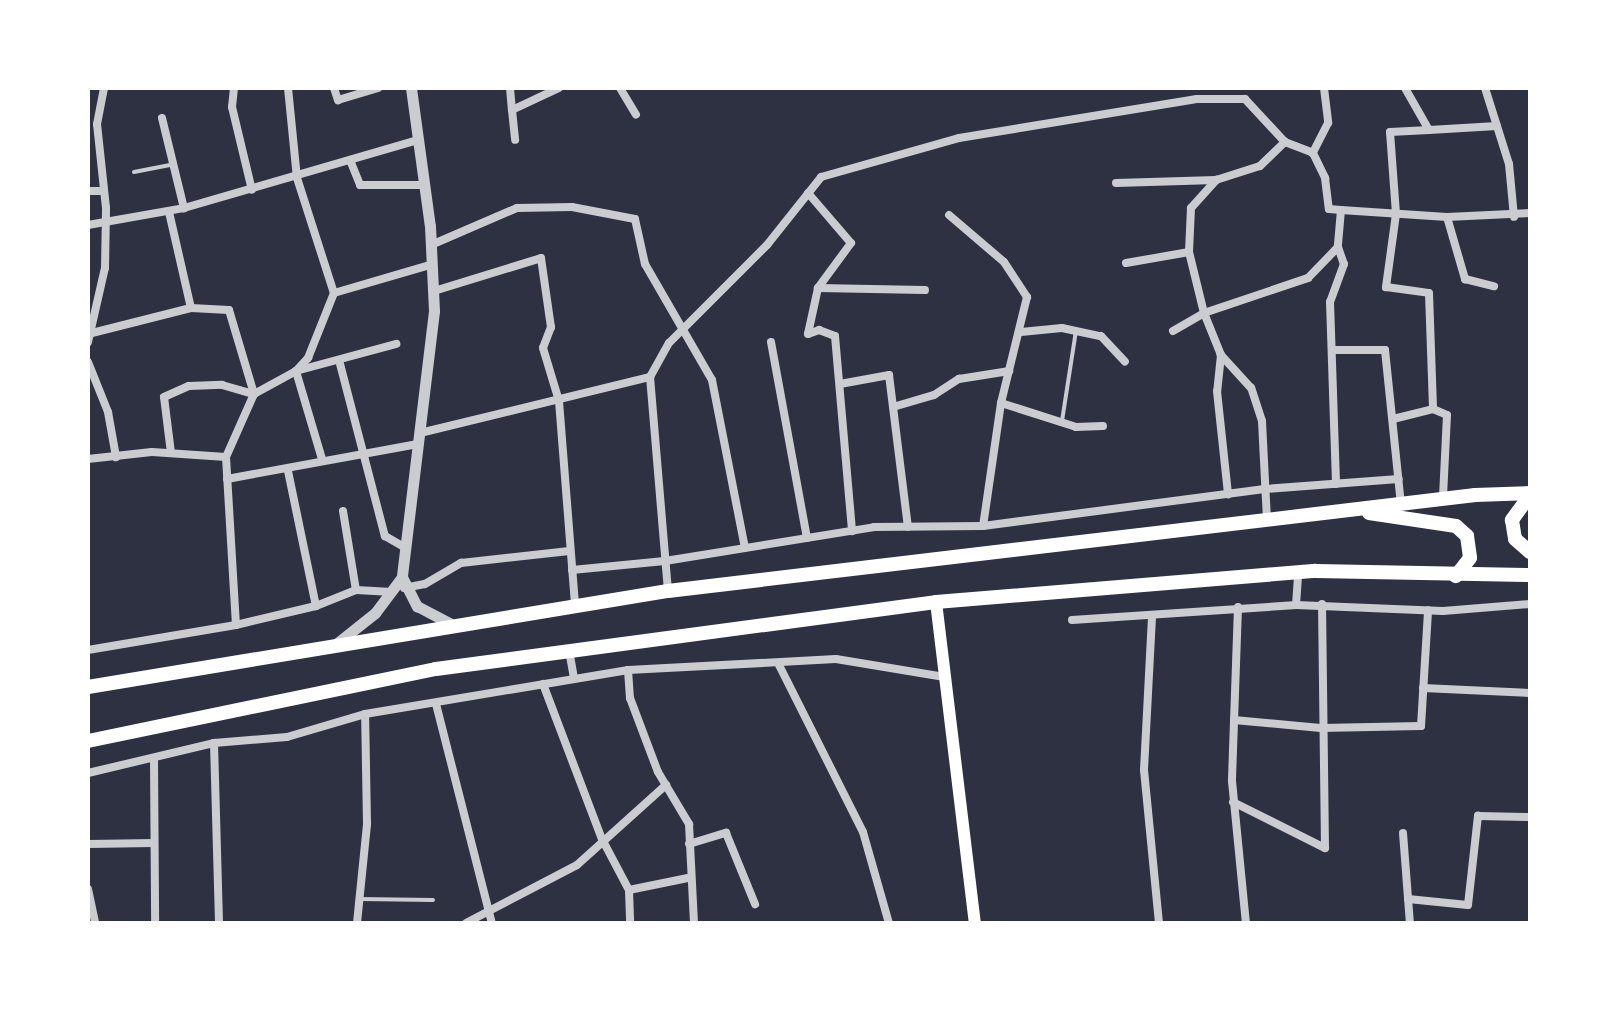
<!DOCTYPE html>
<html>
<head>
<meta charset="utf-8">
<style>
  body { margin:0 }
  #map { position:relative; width:1618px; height:1011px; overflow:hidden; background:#2d3142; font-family:Barlow,sans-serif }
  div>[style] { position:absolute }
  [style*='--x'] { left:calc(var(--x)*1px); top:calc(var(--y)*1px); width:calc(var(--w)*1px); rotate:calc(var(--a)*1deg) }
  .service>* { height:4px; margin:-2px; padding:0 2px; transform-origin:2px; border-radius:2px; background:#caccd0 }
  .minor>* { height:8px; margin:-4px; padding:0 4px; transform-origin:4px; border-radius:4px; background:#caccd0 }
  .tertiary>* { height:11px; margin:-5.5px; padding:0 5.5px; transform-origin:5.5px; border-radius:5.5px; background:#caccd0 }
  .secondary>* { height:12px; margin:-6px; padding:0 6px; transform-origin:6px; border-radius:6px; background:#fff }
  .primary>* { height:14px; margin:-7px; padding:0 7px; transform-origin:7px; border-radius:7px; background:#fff }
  span { translate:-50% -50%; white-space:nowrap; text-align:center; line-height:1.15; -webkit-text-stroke:6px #fff; paint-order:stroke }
  .frame { position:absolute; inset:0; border:90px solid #fff; pointer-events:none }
</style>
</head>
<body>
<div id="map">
  <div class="service">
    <i style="--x:134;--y:172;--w:38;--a:-11"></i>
    <i style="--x:1062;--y:421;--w:91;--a:-81.2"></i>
    <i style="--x:360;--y:899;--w:73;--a:0.8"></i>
  </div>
  <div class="minor">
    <i style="--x:234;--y:88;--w:19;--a:96"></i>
    <i style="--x:232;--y:107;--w:85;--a:76.5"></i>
    <i style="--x:288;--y:88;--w:90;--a:84.3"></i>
    <i style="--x:297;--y:178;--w:121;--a:72.2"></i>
    <i style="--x:334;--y:88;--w:13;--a:72"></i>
    <i style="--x:338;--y:100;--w:42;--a:-16.7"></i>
    <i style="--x:510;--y:88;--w:22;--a:85"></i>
    <i style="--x:512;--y:110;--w:52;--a:-25.1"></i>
    <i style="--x:620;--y:88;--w:31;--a:59"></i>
    <i style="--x:1324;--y:88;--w:35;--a:83"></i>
    <i style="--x:1328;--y:123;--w:34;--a:117"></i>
    <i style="--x:1313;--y:153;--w:28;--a:64"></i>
    <i style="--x:1325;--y:178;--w:31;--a:83"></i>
    <i style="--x:1329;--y:209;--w:12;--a:5"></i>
    <i style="--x:1341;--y:210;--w:37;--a:95"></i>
    <i style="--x:1338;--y:247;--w:18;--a:71"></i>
    <i style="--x:1344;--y:264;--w:40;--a:110.2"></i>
    <i style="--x:1330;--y:302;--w:182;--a:88.1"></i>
    <i style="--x:1405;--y:88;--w:48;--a:60.3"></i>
    <i style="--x:1429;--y:130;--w:39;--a:177"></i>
    <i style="--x:1390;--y:132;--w:82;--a:85.8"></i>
    <i style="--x:1396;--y:214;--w:74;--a:97.8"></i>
    <i style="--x:1386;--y:287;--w:43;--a:7.9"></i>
    <i style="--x:1429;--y:293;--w:116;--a:88"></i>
    <i style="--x:1433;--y:409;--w:15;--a:23"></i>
    <i style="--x:1447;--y:415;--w:83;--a:92.8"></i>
    <i style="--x:1485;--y:88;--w:80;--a:72.5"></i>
    <i style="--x:1509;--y:164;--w:53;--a:84.6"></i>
    <i style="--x:512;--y:110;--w:30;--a:84"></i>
    <i style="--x:162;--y:118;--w:93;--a:76.3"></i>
    <i style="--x:1429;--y:130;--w:68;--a:-3.4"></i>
    <i style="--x:350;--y:160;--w:27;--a:68"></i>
    <i style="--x:360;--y:185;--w:65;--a:0"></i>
    <i style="--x:1116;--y:183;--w:100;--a:-1.7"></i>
    <i style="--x:88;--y:191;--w:15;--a:0"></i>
    <i style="--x:808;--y:193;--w:66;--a:49.3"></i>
    <i style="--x:851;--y:243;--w:56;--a:126.3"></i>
    <i style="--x:818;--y:288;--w:47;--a:102.3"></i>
    <i style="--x:808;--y:334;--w:12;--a:-20"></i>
    <i style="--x:819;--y:330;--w:17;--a:21"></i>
    <i style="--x:835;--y:336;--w:196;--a:85"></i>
    <i style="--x:1341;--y:210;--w:106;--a:3.8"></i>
    <i style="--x:1447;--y:217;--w:83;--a:-2.8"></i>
    <i style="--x:169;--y:212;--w:98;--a:77.1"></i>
    <i style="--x:191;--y:308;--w:38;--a:3"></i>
    <i style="--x:229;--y:310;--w:88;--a:73.4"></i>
    <i style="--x:254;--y:394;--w:69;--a:114"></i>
    <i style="--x:226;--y:457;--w:168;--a:86.6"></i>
    <i style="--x:949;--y:215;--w:72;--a:40.5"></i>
    <i style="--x:1004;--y:262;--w:42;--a:56.7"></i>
    <i style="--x:1027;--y:297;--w:109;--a:103.8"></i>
    <i style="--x:1001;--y:403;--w:124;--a:98.3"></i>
    <i style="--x:1447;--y:217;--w:65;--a:73.8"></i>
    <i style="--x:1465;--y:279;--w:30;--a:14"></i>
    <i style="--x:88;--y:225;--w:97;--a:-10"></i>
    <i style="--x:184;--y:208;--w:244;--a:-16.2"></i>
    <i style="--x:431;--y:245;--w:94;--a:-23.3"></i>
    <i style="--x:517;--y:208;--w:55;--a:-1"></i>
    <i style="--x:572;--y:207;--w:64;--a:10.8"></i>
    <i style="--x:635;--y:219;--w:46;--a:77.5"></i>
    <i style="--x:645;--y:264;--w:134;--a:60"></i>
    <i style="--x:712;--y:380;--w:171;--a:78.9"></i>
    <i style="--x:1126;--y:263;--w:64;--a:-9.9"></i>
    <i style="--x:818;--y:288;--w:107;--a:1.1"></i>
    <i style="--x:434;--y:291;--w:112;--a:-17.1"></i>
    <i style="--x:541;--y:258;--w:70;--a:81.8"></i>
    <i style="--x:551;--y:327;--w:22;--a:111"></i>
    <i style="--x:543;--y:348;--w:55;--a:73.2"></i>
    <i style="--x:559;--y:401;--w:206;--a:85.5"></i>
    <i style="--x:1173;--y:331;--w:36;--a:-30"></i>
    <i style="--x:1204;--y:313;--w:110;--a:-18.6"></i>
    <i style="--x:1308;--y:278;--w:43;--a:-45.9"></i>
    <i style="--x:1021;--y:332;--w:41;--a:-5.6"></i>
    <i style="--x:1062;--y:328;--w:40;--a:12"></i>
    <i style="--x:1101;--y:336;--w:35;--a:47"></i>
    <i style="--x:88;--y:334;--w:106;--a:-14.2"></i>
    <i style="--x:88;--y:342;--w:76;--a:-77.1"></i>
    <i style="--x:105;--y:268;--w:60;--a:-89"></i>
    <i style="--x:106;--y:208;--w:84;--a:-96.1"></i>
    <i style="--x:97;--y:124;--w:37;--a:-79"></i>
    <i style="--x:771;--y:342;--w:199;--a:79.6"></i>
    <i style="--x:1335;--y:350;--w:50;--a:0"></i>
    <i style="--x:1385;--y:350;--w:155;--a:84.1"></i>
    <i style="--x:1221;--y:355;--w:36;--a:96"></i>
    <i style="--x:1217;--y:391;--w:104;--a:83.9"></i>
    <i style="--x:339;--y:360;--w:182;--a:75.4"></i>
    <i style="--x:385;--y:536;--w:24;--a:30"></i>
    <i style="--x:88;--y:362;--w:54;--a:68.2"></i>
    <i style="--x:108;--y:412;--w:46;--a:79.9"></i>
    <i style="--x:840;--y:384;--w:50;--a:-10.4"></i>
    <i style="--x:889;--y:375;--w:153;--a:82.9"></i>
    <i style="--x:1001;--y:403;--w:79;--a:17.7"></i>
    <i style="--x:1076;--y:427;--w:27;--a:-2"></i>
    <i style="--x:893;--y:407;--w:43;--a:-16.3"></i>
    <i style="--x:934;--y:395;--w:30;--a:-33"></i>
    <i style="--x:959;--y:379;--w:51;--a:-9.1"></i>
    <i style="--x:1393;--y:419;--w:41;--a:-14"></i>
    <i style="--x:420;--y:433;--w:237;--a:-13.7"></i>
    <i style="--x:171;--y:453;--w:56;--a:-97.1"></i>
    <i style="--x:164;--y:397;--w:27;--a:-24"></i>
    <i style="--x:189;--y:386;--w:33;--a:-2"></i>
    <i style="--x:222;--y:385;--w:33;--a:16"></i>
    <i style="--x:254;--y:394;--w:48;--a:-28.7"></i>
    <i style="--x:296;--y:371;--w:104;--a:-15.1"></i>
    <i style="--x:88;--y:459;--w:64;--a:-6.2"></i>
    <i style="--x:152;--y:452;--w:74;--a:3.9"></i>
    <i style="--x:322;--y:459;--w:92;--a:-106.5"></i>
    <i style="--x:296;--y:371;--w:18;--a:-47"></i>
    <i style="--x:308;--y:358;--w:70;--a:-68.2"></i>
    <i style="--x:334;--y:293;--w:103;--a:-16.3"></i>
    <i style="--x:288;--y:471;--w:138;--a:78.3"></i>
    <i style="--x:227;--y:479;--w:194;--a:-10.4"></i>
    <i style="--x:343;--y:511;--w:80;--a:80.7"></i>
    <i style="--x:1267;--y:520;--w:99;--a:-92.9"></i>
    <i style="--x:1262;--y:421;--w:35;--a:-108"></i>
    <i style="--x:1251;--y:388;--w:45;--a:-132.3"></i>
    <i style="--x:1221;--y:355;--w:45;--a:-112"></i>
    <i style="--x:1204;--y:313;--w:63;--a:-103.8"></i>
    <i style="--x:1189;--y:252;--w:44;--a:-87.4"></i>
    <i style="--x:1191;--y:208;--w:38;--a:-48"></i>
    <i style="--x:1216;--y:180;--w:46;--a:-17.7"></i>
    <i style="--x:1260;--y:166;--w:35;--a:-44"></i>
    <i style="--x:572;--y:570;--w:93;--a:-5.5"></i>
    <i style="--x:665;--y:561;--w:212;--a:-9.2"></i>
    <i style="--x:874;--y:527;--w:109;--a:-0.5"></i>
    <i style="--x:983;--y:526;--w:284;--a:-7.5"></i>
    <i style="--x:1265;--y:489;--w:134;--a:-4.3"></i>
    <i style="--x:404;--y:588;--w:21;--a:-11"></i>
    <i style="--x:425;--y:584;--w:42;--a:-30.3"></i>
    <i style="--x:461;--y:563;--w:109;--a:-6.3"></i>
    <i style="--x:668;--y:591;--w:215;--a:-94.8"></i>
    <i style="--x:650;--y:377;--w:39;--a:-61"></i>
    <i style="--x:669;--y:343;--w:139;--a:-45"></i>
    <i style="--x:767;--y:245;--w:87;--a:-51.5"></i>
    <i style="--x:821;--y:177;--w:143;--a:-15.8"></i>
    <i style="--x:959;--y:138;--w:241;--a:-9.3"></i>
    <i style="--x:1197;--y:99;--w:48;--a:0"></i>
    <i style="--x:1245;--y:99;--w:59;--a:47.1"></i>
    <i style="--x:1285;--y:142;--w:30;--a:21"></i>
    <i style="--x:1296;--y:605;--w:32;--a:-86"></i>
    <i style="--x:1238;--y:607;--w:174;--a:92"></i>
    <i style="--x:1232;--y:781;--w:143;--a:84.4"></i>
    <i style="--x:1152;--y:617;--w:153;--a:93"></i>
    <i style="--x:1144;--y:770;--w:154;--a:84.4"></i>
    <i style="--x:1072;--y:620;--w:225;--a:-3.8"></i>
    <i style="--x:1296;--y:605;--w:147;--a:2.3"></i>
    <i style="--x:1443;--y:611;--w:87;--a:-4.6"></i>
    <i style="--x:88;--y:650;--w:150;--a:-9.6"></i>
    <i style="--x:236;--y:625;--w:82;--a:-13.4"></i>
    <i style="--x:316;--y:606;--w:43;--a:-21.8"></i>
    <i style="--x:356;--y:590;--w:36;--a:3"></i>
    <i style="--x:569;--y:650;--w:29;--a:80"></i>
    <i style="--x:778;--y:663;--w:189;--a:63.3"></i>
    <i style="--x:863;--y:832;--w:95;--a:74.1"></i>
    <i style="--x:628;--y:670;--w:28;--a:86"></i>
    <i style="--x:630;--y:698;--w:79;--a:69.3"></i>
    <i style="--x:658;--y:772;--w:61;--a:59.2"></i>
    <i style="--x:689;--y:824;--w:99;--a:87.1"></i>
    <i style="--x:543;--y:684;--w:166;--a:69.2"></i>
    <i style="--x:602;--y:839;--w:58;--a:62.1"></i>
    <i style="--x:629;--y:890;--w:33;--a:88"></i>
    <i style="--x:1423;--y:688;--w:107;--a:2.7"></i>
    <i style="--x:436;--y:704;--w:226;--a:75.7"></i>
    <i style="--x:1234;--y:720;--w:87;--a:5.3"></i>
    <i style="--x:1321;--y:728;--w:100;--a:-1.1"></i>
    <i style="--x:1421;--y:726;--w:116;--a:-86.5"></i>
    <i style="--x:214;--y:743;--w:180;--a:88.4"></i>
    <i style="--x:154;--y:760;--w:163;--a:89.6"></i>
    <i style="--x:88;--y:773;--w:130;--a:-13.4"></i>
    <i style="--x:214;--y:743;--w:73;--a:-4.7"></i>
    <i style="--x:287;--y:737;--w:81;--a:-16.4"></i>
    <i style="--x:365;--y:714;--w:267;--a:-9.5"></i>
    <i style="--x:628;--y:670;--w:208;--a:-3"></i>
    <i style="--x:836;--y:659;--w:110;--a:9.4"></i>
    <i style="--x:1233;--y:802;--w:103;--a:26.6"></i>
    <i style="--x:1325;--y:848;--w:244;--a:-90.7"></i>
    <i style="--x:1403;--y:833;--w:90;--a:85.6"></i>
    <i style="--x:88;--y:844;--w:66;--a:-0.9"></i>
    <i style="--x:689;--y:844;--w:39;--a:-17"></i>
    <i style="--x:726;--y:833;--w:77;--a:67.8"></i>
    <i style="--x:88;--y:889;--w:35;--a:78"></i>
    <i style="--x:629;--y:890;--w:60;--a:-11.5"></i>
    <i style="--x:1408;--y:899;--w:60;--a:5.7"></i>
    <i style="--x:1468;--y:905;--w:90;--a:-83.6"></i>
    <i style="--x:1478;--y:816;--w:52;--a:1.1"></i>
    <i style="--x:357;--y:923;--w:100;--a:-84.2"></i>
    <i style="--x:367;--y:824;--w:110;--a:-91"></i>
    <i style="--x:466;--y:923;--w:125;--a:-27.6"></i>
    <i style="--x:577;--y:865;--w:120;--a:-42"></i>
  </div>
  <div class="tertiary">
    <i style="--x:411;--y:88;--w:139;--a:82.2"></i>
    <i style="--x:430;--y:226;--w:85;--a:87.3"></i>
    <i style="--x:434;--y:311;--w:268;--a:96.9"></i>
    <i style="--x:402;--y:577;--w:33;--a:63"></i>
    <i style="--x:417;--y:606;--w:41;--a:27.8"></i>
    <i style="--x:336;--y:644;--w:50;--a:-38.5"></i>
    <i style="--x:375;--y:613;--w:45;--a:-53.1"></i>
  </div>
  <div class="secondary">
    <i style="--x:936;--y:602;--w:323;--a:83.1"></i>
  </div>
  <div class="primary">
    <i style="--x:1530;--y:495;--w:31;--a:126"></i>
    <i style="--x:1512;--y:520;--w:19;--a:81"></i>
    <i style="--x:1515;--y:539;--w:20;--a:41"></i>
    <i style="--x:1369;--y:513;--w:88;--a:8.5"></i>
    <i style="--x:1456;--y:526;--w:15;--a:42"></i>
    <i style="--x:1467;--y:536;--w:22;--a:82"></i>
    <i style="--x:1470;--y:558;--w:23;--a:128"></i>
    <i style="--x:88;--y:687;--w:588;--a:-9.4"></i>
    <i style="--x:668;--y:591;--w:813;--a:-6.78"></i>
    <i style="--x:1475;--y:495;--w:55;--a:-2.1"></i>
    <i style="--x:88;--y:741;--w:355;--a:-11.7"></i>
    <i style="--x:436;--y:669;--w:504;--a:-7.63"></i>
    <i style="--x:936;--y:602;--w:381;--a:-4.7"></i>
    <i style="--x:1316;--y:571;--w:214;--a:1.1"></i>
  </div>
  <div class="frame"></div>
</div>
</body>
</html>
